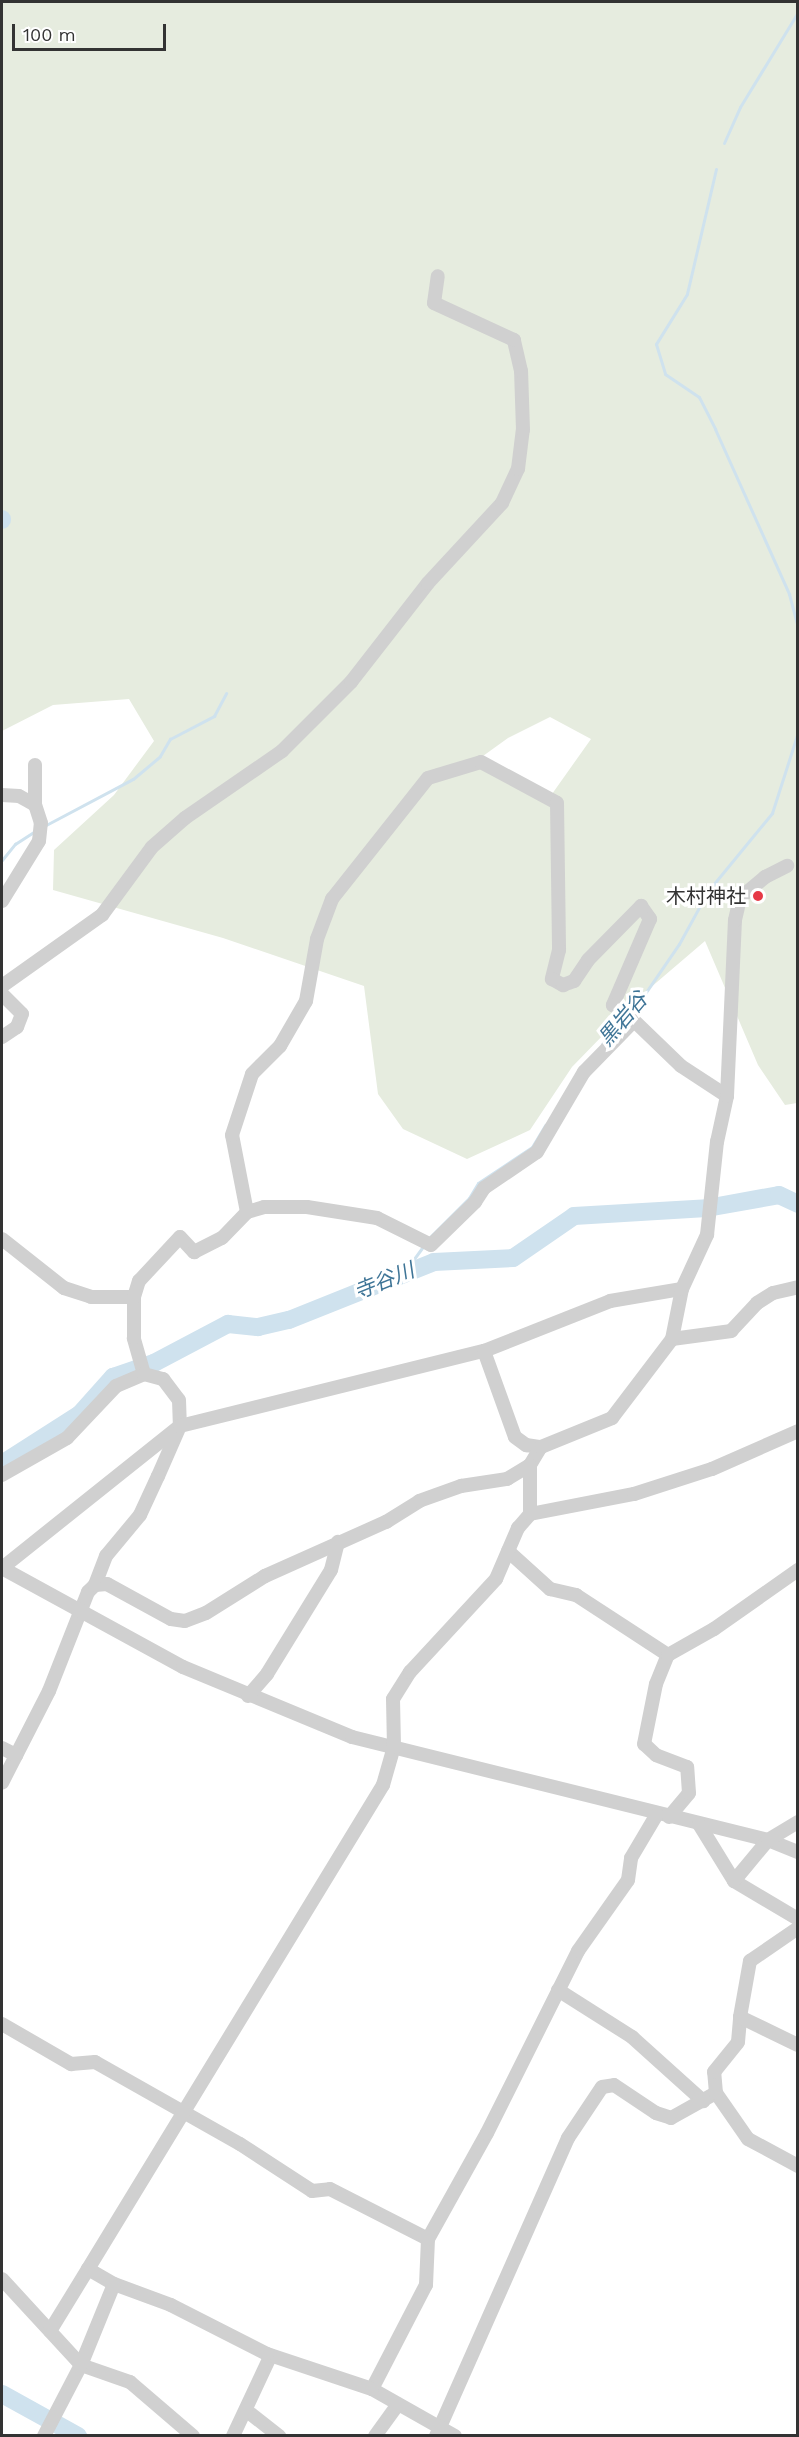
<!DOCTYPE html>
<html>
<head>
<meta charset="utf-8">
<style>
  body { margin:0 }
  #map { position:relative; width:799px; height:2437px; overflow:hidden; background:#fff; font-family:"Work Sans","Noto Sans JP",sans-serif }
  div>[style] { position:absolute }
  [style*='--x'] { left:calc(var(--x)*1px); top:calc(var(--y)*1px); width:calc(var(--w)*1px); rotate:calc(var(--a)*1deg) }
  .green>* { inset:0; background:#e6ecdf }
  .stream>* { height:3px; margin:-1.5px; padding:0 1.5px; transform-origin:1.5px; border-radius:1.5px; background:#cfe2ee }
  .river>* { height:18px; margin:-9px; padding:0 9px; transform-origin:9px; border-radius:9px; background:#cfe2ee }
  .minor>* { height:14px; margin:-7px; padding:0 7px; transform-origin:7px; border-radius:7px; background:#d0d0d0 }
  .dots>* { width:16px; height:16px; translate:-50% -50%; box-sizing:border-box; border:3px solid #fff; border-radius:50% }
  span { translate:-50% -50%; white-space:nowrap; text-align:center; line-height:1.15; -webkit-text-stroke:6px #fff; paint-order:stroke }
  .poi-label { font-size:20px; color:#333 }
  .right { translate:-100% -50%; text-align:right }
  .water-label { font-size:21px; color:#3f7597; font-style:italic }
  .frame { position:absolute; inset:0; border:3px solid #333; pointer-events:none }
  .scale { position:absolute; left:12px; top:24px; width:154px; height:27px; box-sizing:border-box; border:3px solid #333; border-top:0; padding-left:8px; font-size:18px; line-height:21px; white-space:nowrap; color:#333; -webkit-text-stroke:4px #fff; paint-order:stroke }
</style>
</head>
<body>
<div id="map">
  <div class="green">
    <i style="clip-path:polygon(evenodd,2px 2px,797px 2px,797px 1103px,785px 1105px,758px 1065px,705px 941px,643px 994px,572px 1067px,530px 1130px,467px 1159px,403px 1129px,378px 1094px,364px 986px,223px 938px,53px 890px,54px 850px,114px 795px,154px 741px,129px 699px,53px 705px,2px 731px,2px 2px,550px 717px,591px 739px,552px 794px,483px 756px,508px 738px,550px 717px)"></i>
  </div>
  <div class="stream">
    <i style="--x:724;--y:143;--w:39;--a:-66"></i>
    <i style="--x:740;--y:107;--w:111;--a:-58.6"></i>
    <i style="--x:716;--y:169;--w:128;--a:103.1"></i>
    <i style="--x:687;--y:294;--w:59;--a:121.8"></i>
    <i style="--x:656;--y:344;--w:31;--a:73"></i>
    <i style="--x:665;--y:374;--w:41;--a:34.1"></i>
    <i style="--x:699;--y:397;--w:36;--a:63"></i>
    <i style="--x:715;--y:429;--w:181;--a:65.8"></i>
    <i style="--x:789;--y:594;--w:35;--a:75"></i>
    <i style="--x:46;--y:825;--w:98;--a:-27.9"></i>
    <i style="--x:133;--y:779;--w:35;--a:-40"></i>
    <i style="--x:160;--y:756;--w:20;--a:-60"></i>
    <i style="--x:170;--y:739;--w:50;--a:-27.6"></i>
    <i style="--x:214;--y:716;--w:26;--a:-62"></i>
    <i style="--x:2;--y:860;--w:21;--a:-51"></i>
    <i style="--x:15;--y:844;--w:24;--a:-33"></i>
    <i style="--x:631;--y:1014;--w:85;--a:-55.6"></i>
    <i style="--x:679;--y:944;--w:60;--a:-61.3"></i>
    <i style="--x:708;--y:891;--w:101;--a:-50.6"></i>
    <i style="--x:772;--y:813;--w:85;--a:-72.2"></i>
    <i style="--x:602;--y:1044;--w:35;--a:-45"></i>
    <i style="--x:429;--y:1238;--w:57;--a:-45"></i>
    <i style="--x:469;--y:1198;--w:17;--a:-59"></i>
    <i style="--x:478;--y:1183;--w:65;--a:-33.7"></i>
    <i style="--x:532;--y:1147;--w:26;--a:-59"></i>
    <i style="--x:403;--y:1274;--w:34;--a:-54"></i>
  </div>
  <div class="river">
    <i style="--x:2;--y:519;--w:1;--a:90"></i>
    <i style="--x:2;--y:1464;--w:93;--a:-32.7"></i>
    <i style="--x:80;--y:1414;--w:50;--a:-48.3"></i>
    <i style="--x:113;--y:1377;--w:43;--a:-18.9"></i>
    <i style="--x:154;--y:1363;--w:84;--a:-27.8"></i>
    <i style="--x:228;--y:1324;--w:30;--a:6"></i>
    <i style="--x:258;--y:1327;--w:32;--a:-13"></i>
    <i style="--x:289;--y:1320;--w:156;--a:-21.8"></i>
    <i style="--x:434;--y:1262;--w:79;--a:-2.9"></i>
    <i style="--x:513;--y:1258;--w:74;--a:-34.5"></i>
    <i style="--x:574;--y:1216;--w:133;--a:-3.4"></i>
    <i style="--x:707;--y:1208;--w:73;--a:-10.2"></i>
    <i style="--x:779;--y:1195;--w:21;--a:25"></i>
    <i style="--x:2;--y:2394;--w:87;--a:28.9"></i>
  </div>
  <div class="minor">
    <i style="--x:2;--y:795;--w:17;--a:3"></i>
    <i style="--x:19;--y:796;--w:18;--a:29"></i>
    <i style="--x:2;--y:901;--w:70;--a:-58.3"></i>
    <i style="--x:39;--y:841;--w:18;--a:-84"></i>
    <i style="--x:41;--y:823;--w:19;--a:-108"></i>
    <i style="--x:35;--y:805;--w:40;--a:-90"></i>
    <i style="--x:2;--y:986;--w:123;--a:-35.4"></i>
    <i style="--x:102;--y:915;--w:84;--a:-53.7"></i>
    <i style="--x:152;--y:847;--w:44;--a:-41.3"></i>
    <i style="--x:185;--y:818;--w:118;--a:-34.6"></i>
    <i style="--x:282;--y:751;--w:98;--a:-45"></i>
    <i style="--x:351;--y:682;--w:125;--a:-52.1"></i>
    <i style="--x:428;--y:583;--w:109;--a:-47.2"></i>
    <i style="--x:502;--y:503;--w:38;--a:-65"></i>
    <i style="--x:518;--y:469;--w:39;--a:-83"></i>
    <i style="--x:523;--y:430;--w:59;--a:-91.9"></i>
    <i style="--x:521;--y:371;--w:32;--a:-103"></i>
    <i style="--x:514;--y:340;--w:88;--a:-155.2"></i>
    <i style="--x:434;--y:303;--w:27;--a:-82"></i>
    <i style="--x:2;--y:994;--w:28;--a:45"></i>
    <i style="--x:22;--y:1014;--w:14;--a:111"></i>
    <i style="--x:17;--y:1027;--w:18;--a:146"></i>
    <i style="--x:247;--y:1212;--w:18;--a:-16"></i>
    <i style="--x:264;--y:1207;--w:43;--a:0"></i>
    <i style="--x:307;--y:1207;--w:71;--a:8.9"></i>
    <i style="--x:377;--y:1218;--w:60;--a:26.6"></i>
    <i style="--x:431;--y:1245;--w:62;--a:-44.3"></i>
    <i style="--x:475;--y:1202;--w:17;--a:-57"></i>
    <i style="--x:484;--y:1188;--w:64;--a:-34.2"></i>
    <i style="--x:537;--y:1152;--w:93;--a:-59.6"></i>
    <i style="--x:584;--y:1072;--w:69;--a:-45.6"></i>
    <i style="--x:2;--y:1239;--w:79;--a:38.3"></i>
    <i style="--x:64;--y:1288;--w:28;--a:18"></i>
    <i style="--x:91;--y:1297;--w:43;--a:0"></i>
    <i style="--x:672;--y:1339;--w:60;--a:-7.7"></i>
    <i style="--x:731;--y:1331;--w:38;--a:-47"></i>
    <i style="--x:757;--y:1303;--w:19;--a:-32"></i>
    <i style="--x:773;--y:1293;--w:26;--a:-13"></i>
    <i style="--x:484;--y:1351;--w:91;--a:70.2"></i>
    <i style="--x:515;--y:1437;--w:14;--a:36"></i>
    <i style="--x:526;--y:1445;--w:15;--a:8"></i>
    <i style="--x:144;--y:1374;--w:37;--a:-106"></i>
    <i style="--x:134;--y:1338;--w:41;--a:-90"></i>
    <i style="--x:134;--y:1297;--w:17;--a:-73"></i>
    <i style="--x:139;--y:1281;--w:60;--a:-47"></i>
    <i style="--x:180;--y:1237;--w:21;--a:47"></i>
    <i style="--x:194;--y:1252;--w:31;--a:-27"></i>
    <i style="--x:222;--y:1238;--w:36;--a:-46"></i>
    <i style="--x:247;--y:1212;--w:78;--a:-101"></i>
    <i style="--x:232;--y:1135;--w:64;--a:-71.8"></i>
    <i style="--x:252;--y:1074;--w:40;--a:-45"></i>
    <i style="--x:280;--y:1046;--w:52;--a:-60"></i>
    <i style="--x:306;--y:1001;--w:63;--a:-79.9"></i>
    <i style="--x:317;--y:939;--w:43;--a:-69.4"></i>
    <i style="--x:332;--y:899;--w:154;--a:-51.6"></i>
    <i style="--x:428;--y:778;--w:55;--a:-16.8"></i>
    <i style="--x:481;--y:762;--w:86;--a:28.3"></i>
    <i style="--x:557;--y:803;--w:147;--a:89.2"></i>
    <i style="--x:559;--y:950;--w:30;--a:104"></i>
    <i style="--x:552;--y:979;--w:13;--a:29"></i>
    <i style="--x:563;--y:985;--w:12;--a:-20"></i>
    <i style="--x:574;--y:981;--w:25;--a:-56"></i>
    <i style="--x:588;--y:960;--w:76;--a:-45.5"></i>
    <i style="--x:641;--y:906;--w:16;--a:55"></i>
    <i style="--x:650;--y:919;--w:94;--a:113.3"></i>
    <i style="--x:613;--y:1005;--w:15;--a:32"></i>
    <i style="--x:626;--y:1013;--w:76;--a:43.9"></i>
    <i style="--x:681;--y:1066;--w:55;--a:33.1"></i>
    <i style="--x:2;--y:1475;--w:75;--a:-29.6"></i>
    <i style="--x:67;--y:1438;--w:71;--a:-46.7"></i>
    <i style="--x:116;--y:1386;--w:30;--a:-23"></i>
    <i style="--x:144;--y:1374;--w:20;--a:15"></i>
    <i style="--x:163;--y:1379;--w:26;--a:53"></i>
    <i style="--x:179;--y:1400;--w:26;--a:88"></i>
    <i style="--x:180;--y:1426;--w:55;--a:113.7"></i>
    <i style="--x:158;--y:1476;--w:43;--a:114.8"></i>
    <i style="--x:140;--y:1515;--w:53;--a:129.7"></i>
    <i style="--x:106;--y:1556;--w:31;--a:111"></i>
    <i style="--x:95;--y:1585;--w:10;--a:135"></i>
    <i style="--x:88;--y:1592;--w:106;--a:111.5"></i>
    <i style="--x:49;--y:1691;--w:103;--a:117.1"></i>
    <i style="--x:530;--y:1514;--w:106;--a:-10.9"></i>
    <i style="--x:634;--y:1494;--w:82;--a:-17.8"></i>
    <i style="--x:712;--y:1469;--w:94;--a:-23.8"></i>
    <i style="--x:508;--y:1551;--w:57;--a:42.1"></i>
    <i style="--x:550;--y:1589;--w:27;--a:13"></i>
    <i style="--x:576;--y:1595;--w:110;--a:33.1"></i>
    <i style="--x:2;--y:1568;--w:206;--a:28.7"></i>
    <i style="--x:183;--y:1667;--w:183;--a:22.5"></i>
    <i style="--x:352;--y:1737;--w:429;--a:13.9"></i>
    <i style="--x:768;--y:1840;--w:32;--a:22"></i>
    <i style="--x:2;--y:1568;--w:228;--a:-38.6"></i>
    <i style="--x:180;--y:1426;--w:313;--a:-13.9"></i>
    <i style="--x:484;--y:1351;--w:136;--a:-21.6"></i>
    <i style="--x:610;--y:1301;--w:73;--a:-9.5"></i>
    <i style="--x:95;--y:1585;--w:12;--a:-5"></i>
    <i style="--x:107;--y:1584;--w:73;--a:28.7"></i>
    <i style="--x:171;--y:1619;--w:14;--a:8"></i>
    <i style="--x:185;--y:1621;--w:22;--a:-21"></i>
    <i style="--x:206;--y:1613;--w:70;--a:-32.1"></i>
    <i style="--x:265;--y:1576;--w:133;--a:-24.1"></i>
    <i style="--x:386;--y:1522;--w:39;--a:-32"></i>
    <i style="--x:419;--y:1501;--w:45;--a:-19.7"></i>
    <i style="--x:461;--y:1486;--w:47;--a:-8.7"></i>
    <i style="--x:507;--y:1479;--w:27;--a:-31"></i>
    <i style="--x:530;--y:1465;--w:21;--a:-59"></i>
    <i style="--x:541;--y:1447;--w:77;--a:-22.2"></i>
    <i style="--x:612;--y:1418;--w:99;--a:-52.8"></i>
    <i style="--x:672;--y:1339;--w:51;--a:-78.7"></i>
    <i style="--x:682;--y:1289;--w:60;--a:-65.2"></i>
    <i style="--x:707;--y:1235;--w:94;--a:-83.9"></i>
    <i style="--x:717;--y:1142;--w:47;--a:-77.7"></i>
    <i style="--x:727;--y:1096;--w:176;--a:-87.4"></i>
    <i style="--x:735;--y:920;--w:23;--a:-77"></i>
    <i style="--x:740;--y:898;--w:33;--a:-40"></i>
    <i style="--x:765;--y:877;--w:25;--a:-27"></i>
    <i style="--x:248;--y:1696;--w:29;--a:-49"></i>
    <i style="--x:267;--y:1674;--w:122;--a:-58.4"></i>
    <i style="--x:331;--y:1570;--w:29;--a:-76"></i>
    <i style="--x:2;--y:1748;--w:16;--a:27"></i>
    <i style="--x:669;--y:1817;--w:31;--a:-50"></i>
    <i style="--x:689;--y:1793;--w:26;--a:-94"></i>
    <i style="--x:687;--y:1767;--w:33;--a:-159"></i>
    <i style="--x:656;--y:1755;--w:16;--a:-137"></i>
    <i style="--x:644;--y:1744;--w:61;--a:-78.7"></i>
    <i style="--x:656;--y:1684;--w:31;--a:-68"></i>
    <i style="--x:668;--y:1655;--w:53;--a:-29.5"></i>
    <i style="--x:714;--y:1629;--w:103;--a:-35.1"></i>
    <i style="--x:699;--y:1824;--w:67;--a:58.4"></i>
    <i style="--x:734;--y:1881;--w:74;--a:30.7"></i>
    <i style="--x:734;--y:1881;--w:53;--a:-50.3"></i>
    <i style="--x:768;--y:1840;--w:35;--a:-31"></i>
    <i style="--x:558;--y:1990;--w:88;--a:32.4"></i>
    <i style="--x:632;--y:2037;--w:96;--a:42"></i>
    <i style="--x:740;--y:2017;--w:57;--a:-79.9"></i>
    <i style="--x:750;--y:1961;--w:58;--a:-34.5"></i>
    <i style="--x:2;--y:2024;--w:80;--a:30.1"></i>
    <i style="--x:71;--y:2064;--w:24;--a:-5"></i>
    <i style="--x:95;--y:2062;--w:167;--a:29.5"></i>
    <i style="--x:240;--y:2144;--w:86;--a:33.1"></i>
    <i style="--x:312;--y:2191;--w:18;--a:-6"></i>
    <i style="--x:330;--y:2189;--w:110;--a:27"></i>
    <i style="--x:716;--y:2093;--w:56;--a:55.2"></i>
    <i style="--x:748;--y:2139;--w:57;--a:28.4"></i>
    <i style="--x:2;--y:2279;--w:117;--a:47.4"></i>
    <i style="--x:81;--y:2365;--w:52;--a:19.1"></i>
    <i style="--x:130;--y:2382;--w:83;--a:40.6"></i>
    <i style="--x:50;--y:2331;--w:73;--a:-58.5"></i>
    <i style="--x:372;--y:2389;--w:117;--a:-62.6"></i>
    <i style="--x:426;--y:2285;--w:46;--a:-87.5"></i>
    <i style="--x:428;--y:2239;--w:121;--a:-60.9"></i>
    <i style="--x:487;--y:2133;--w:203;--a:-63.4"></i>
    <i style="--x:578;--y:1951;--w:87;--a:-54.8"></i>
    <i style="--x:628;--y:1880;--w:22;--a:-82"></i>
    <i style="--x:631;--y:1858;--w:51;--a:-59.4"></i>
    <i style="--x:247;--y:2411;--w:41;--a:38"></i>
    <i style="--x:44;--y:2436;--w:80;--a:-62.5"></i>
    <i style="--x:81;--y:2365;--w:87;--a:-67.8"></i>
    <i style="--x:233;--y:2436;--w:89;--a:-64.9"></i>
    <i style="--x:375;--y:2436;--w:39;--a:-54"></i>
    <i style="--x:436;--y:2436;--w:326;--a:-66.1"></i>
    <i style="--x:568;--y:2138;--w:61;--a:-56.3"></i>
    <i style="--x:602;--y:2087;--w:12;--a:-9"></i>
    <i style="--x:614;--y:2085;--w:50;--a:33.7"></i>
    <i style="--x:656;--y:2113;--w:16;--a:18"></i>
    <i style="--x:671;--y:2118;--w:51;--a:-29.1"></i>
    <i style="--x:716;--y:2093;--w:21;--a:-95"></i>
    <i style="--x:714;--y:2072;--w:38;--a:-51"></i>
    <i style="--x:738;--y:2042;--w:25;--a:-85"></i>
    <i style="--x:740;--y:2017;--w:64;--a:25.8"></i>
    <i style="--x:455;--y:2436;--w:95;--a:-150.5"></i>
    <i style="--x:372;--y:2389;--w:111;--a:-161.6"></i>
    <i style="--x:267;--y:2354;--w:108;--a:-153"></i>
    <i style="--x:171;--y:2305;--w:61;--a:-159.8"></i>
    <i style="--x:114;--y:2284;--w:30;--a:-150"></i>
    <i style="--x:88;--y:2269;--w:567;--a:-58.64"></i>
    <i style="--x:383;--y:1785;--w:40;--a:-74"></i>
    <i style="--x:394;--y:1747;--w:48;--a:-91.2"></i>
    <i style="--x:393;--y:1699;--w:32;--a:-58"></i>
    <i style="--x:410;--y:1672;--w:127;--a:-47.2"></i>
    <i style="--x:496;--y:1579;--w:56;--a:-66.7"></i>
    <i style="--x:518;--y:1528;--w:18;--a:-49"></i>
    <i style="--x:530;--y:1514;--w:49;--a:-90"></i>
  </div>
  <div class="dots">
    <i style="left:758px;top:896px;background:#e63946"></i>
  </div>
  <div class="poi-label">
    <span class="right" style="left:746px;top:896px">木村神社</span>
  </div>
  <div class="water-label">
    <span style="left:623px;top:1019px;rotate:-50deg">黒岩谷</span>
    <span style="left:384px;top:1281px;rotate:-22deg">寺谷川</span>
  </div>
  <div class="frame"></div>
  <div class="scale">100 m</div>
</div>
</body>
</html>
